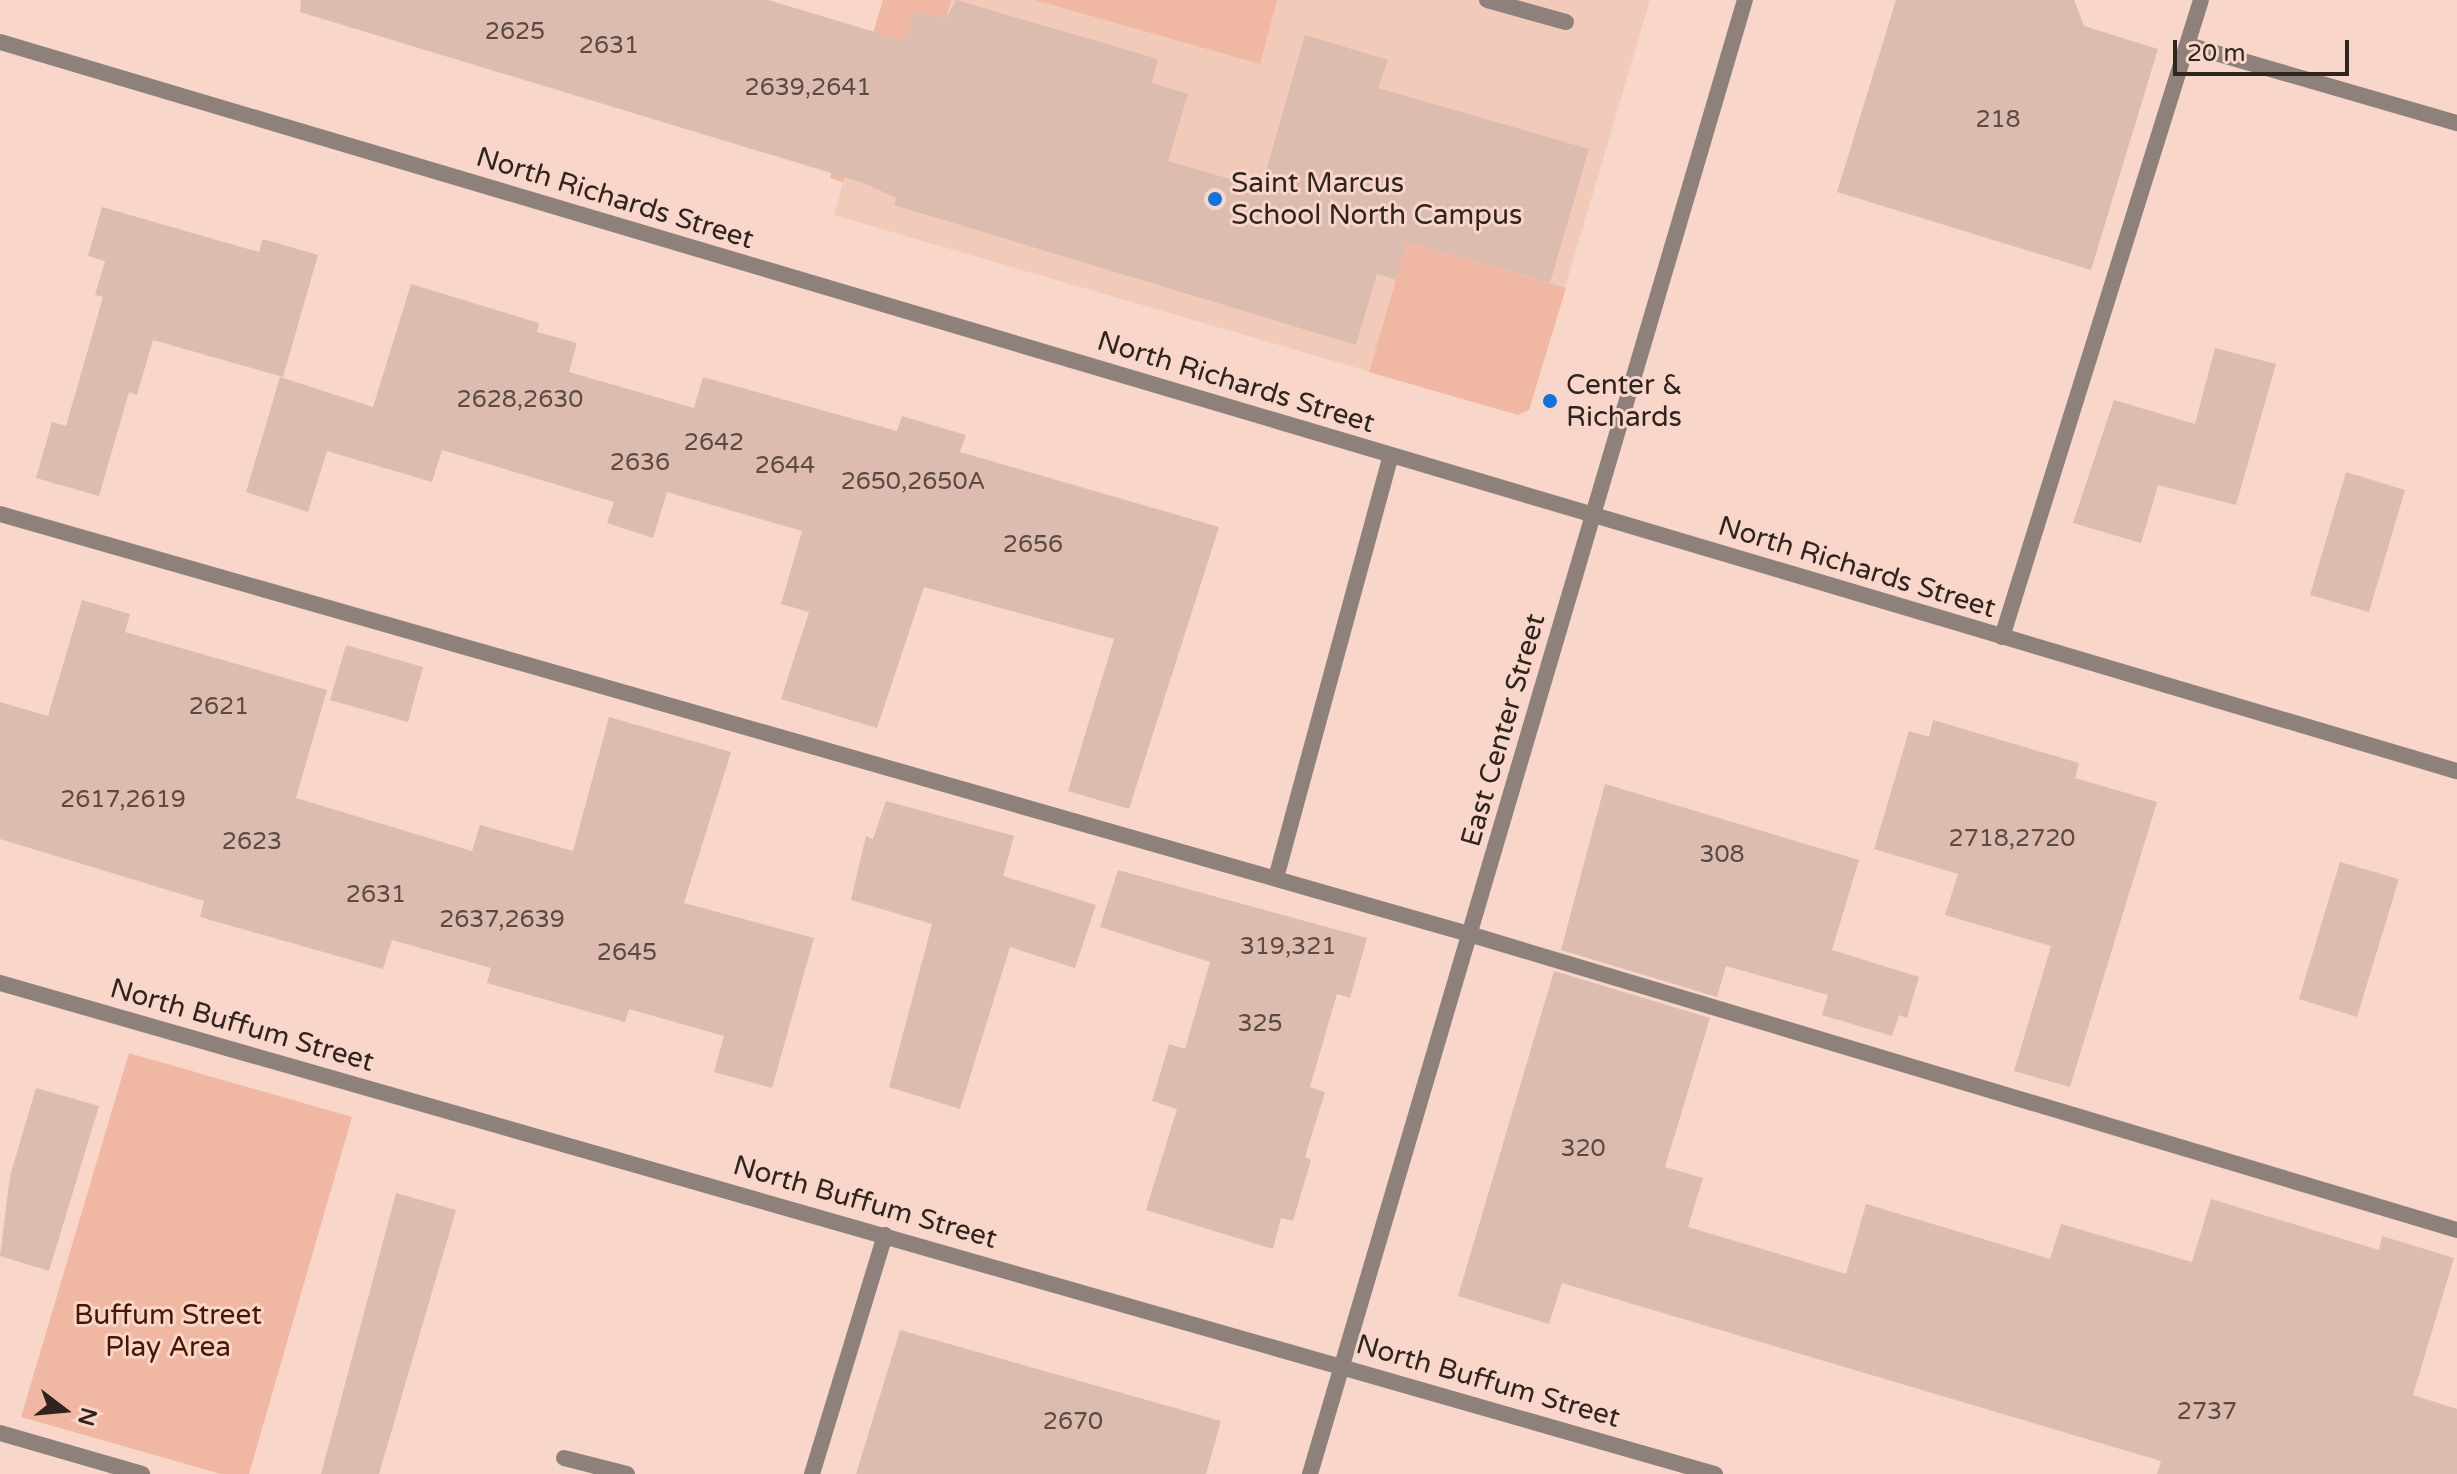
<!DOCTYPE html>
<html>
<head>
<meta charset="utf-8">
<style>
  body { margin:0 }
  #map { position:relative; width:2457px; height:1474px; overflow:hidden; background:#f8d7ca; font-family:"Varela Round",sans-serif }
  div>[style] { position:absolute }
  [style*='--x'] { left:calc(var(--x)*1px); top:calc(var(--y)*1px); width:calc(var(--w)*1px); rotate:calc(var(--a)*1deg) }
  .built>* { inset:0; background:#f2caba }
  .green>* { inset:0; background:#f0b8a2 }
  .building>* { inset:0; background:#dcbcaf }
  .service>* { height:16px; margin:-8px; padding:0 8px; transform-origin:8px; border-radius:8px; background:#8e817b }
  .minor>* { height:16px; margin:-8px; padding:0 8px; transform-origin:8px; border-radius:8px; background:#8e817b }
  .tertiary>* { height:16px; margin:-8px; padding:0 8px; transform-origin:8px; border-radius:8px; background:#8e817b }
  .dots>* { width:22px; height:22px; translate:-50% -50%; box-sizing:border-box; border:4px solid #f8d7ca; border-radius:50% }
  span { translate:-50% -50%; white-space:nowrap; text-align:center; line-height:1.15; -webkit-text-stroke:6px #f8d7ca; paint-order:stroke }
  .number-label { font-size:24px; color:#5b4a43 }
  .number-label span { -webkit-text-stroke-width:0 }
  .poi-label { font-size:28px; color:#30241f }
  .left { translate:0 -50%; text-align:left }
  .street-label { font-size:28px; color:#30241f }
  .park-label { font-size:28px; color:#491600 }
  .north { position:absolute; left:24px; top:1370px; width:80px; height:80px; -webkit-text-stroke:6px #f8d7ca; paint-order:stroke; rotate:106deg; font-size:22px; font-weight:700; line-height:32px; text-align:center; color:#30241f }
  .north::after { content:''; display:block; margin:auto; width:28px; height:36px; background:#30241f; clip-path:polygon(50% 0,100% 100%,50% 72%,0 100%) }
  .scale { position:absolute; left:2173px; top:40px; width:176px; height:36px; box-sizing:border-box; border:4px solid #30241f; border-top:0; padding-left:10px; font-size:24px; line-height:28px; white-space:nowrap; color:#30241f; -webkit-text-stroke:6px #f8d7ca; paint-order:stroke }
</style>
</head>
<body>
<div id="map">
  <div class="built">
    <i style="clip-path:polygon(883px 0,1650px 0,1529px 410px,1518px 415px,834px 215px,843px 183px,830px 178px)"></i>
  </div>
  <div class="green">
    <i style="clip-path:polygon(883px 0,951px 0,946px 19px,914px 11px,864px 181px,845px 176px,843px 182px,830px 178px)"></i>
    <i style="clip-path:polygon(1035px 0,1277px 0,1260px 64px)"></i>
    <i style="clip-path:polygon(1407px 242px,1566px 288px,1529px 410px,1518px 415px,1369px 372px)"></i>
    <i style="clip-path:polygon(129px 1053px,352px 1117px,249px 1474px,221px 1474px,21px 1417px)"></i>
  </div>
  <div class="building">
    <i style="clip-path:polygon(301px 0,768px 0,905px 41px,914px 10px,946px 19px,956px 0,1158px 59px,1152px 83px,1188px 94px,1168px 161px,1261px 188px,1305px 35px,1388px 60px,1378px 88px,1589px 149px,1550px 283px,1407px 242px,1396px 280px,1377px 274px,1356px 345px,894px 205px,896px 198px,864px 183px,300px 12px)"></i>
    <i style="clip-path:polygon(1896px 0,2074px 0,2084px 26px,2158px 49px,2091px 270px,1837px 192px)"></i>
    <i style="clip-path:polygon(102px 207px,259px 252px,263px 239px,318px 255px,283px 377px,153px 340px,137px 395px,129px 392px,99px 496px,36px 478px,52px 422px,66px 426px,103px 297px,95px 295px,105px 261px,88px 256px)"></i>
    <i style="clip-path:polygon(411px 284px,539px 323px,537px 332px,577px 343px,569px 372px,694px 408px,703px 377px,897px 431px,902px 416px,966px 435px,960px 452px,1219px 527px,1129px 809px,1068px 791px,1114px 639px,924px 587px,877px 728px,781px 699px,809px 612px,781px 604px,802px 531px,667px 492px,653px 538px,607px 523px,614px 502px,442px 450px,432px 482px,327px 451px,308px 512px,246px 492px,280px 377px,373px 407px)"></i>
    <i style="clip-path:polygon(2215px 348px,2276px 364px,2236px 505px,2158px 485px,2141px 543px,2073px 523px,2114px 400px,2195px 424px)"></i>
    <i style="clip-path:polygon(2346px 472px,2405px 490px,2369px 612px,2310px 595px)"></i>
    <i style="clip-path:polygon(82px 600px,130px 614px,125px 632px,327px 690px,296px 798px,472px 851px,480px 825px,573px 851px,609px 717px,731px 752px,684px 903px,814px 938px,772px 1088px,714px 1072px,724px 1036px,629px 1009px,625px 1022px,487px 983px,491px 968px,392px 940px,383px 969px,200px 917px,204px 901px,0 839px,0 702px,48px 716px)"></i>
    <i style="clip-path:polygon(346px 645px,423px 667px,408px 722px,330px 700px)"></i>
    <i style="clip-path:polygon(1933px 720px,2079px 763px,2075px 778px,2157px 802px,2070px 1087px,2014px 1071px,2051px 946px,1945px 915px,1958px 874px,1874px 849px,1909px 731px,1929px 737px)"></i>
    <i style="clip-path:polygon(1605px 784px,1859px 860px,1832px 950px,1919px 977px,1907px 1018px,1899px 1015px,1892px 1036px,1822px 1015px,1828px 995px,1726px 966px,1717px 997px,1561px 950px)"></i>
    <i style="clip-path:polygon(886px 801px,1014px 836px,1003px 876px,1096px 905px,1075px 968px,1010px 947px,960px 1109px,889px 1087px,932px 924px,851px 900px,866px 836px,873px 839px)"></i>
    <i style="clip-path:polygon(2340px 862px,2399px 879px,2357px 1017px,2299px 999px)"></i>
    <i style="clip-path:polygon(1118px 870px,1367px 938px,1350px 998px,1337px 994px,1310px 1087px,1325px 1092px,1305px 1157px,1311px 1160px,1293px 1221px,1281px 1218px,1273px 1249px,1146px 1210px,1177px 1109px,1152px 1101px,1169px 1044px,1185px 1049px,1210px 962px,1100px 927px)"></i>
    <i style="clip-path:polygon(1554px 971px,1710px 1018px,1665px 1167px,1703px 1178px,1688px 1227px,1846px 1274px,1866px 1204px,2050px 1259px,2061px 1224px,2192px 1262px,2211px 1199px,2379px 1250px,2382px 1236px,2454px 1258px,2413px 1395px,2457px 1409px,2457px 1474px,2157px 1474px,2161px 1461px,1562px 1283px,1549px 1324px,1458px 1296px)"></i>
    <i style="clip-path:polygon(36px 1088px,99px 1106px,49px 1271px,0 1256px,10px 1176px)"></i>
    <i style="clip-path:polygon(396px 1193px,456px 1210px,379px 1474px,321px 1474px)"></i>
    <i style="clip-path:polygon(900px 1330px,1221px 1421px,1206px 1474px,856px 1474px)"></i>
  </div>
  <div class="service">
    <i style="--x:1487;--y:0;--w:82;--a:15.6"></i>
    <i style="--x:2188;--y:45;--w:280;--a:16.2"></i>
    <i style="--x:0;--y:514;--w:1528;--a:15.96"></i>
    <i style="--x:1469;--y:934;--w:1031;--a:16.68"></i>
    <i style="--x:2002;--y:637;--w:667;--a:-72.65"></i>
    <i style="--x:1276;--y:878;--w:438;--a:-74.8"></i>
    <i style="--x:0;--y:1433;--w:148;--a:16.1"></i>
    <i style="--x:564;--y:1458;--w:65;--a:14.3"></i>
    <i style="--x:812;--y:1474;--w:250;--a:-73"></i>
  </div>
  <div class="minor">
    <i style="--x:0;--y:42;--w:2563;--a:16.53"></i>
    <i style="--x:0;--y:983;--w:1784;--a:15.98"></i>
  </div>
  <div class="tertiary">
    <i style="--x:1310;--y:1474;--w:1537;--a:-73.56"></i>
  </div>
  <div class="dots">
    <i style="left:1215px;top:199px;background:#1173dc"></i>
    <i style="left:1550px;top:401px;background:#1173dc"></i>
  </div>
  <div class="number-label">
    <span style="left:515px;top:32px">2625</span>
    <span style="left:609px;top:46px">2631</span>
    <span style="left:808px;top:88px">2639,2641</span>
    <span style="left:1998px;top:120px">218</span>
    <span style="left:520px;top:400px">2628,2630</span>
    <span style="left:714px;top:443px">2642</span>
    <span style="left:640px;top:463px">2636</span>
    <span style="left:785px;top:466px">2644</span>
    <span style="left:913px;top:482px">2650,2650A</span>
    <span style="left:1033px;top:545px">2656</span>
    <span style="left:219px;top:707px">2621</span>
    <span style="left:123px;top:800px">2617,2619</span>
    <span style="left:2012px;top:839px">2718,2720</span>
    <span style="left:252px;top:842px">2623</span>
    <span style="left:1722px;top:855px">308</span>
    <span style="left:376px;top:895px">2631</span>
    <span style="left:502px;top:920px">2637,2639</span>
    <span style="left:1288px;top:947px">319,321</span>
    <span style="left:627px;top:953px">2645</span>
    <span style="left:1260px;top:1024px">325</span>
    <span style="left:1583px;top:1149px">320</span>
    <span style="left:2207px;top:1412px">2737</span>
    <span style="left:1073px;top:1422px">2670</span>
  </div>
  <div class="poi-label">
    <span class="left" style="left:1231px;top:199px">Saint Marcus<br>School North Campus</span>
    <span class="left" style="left:1566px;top:401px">Center &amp;<br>Richards</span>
  </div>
  <div class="street-label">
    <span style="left:615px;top:198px;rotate:17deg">North Richards Street</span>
    <span style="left:1236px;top:382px;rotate:17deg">North Richards Street</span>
    <span style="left:1857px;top:567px;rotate:17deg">North Richards Street</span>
    <span style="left:1503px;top:730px;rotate:-74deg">East Center Street</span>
    <span style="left:242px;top:1025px;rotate:16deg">North Buffum Street</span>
    <span style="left:865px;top:1202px;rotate:16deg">North Buffum Street</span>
    <span style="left:1488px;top:1381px;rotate:16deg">North Buffum Street</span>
  </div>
  <div class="park-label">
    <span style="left:168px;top:1331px">Buffum Street<br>Play Area</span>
  </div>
  <div class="north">N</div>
  <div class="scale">20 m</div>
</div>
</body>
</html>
